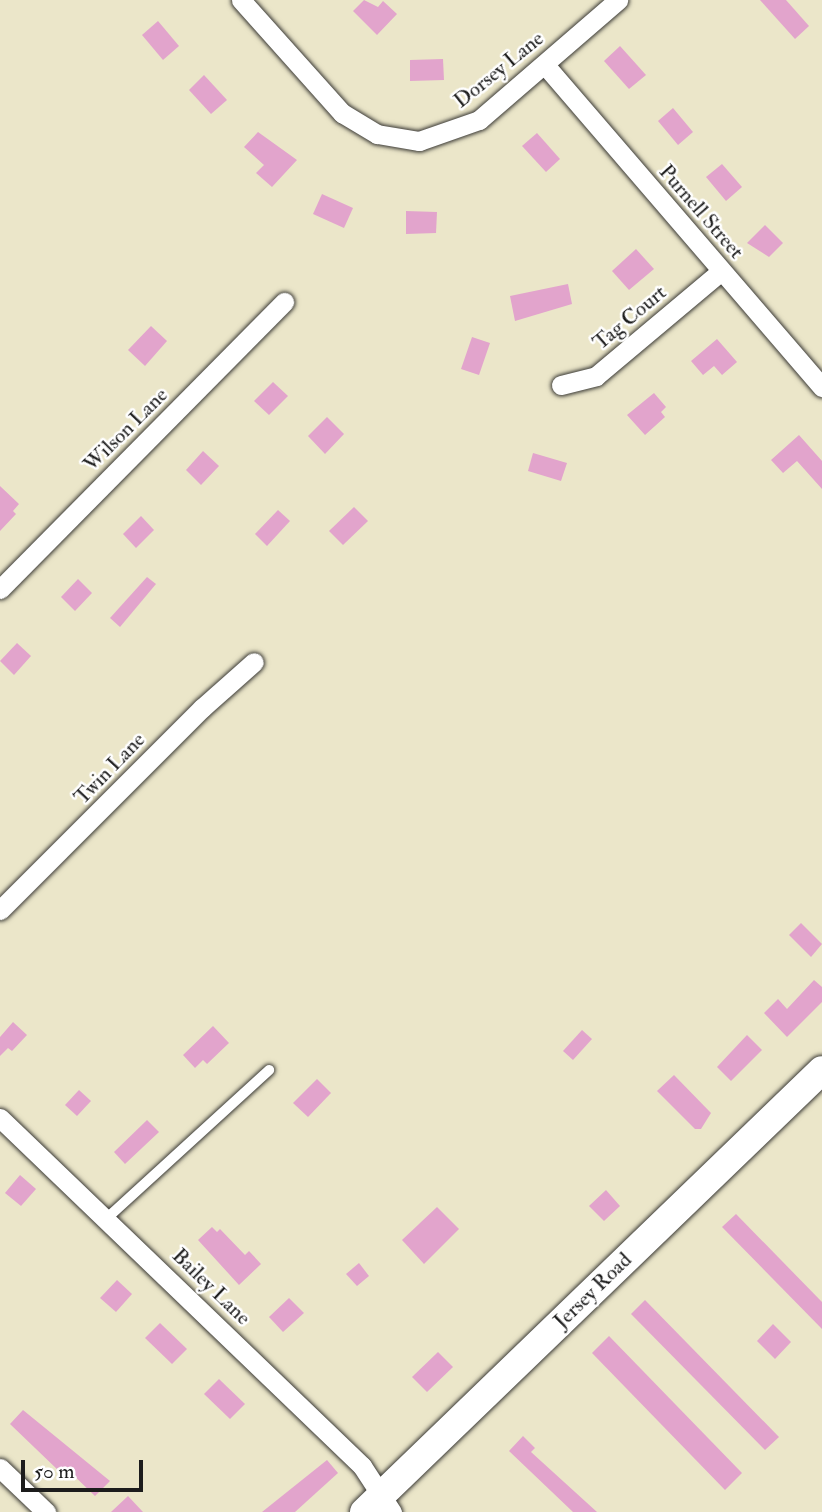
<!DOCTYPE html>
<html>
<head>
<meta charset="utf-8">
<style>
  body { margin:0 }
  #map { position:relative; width:822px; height:1512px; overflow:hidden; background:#ebe6c9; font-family:"IM FELL Double Pica",serif }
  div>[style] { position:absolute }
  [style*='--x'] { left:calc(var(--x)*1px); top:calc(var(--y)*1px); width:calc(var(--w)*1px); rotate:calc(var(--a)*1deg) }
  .building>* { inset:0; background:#e2a4cc }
  .roads { filter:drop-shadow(0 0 2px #3b3a36) drop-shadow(0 0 2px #3b3a36) }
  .lane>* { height:10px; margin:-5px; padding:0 5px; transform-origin:5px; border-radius:5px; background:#fff }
  .street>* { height:19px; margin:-9.5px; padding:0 9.5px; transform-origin:9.5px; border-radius:9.5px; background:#fff }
  .secondary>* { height:28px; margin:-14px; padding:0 14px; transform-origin:14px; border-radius:14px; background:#fff }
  span { translate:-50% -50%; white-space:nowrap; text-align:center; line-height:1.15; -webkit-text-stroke:5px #fff; paint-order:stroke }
  .street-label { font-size:21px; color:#1c1c1c }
  .scale { position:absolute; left:21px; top:1460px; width:122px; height:32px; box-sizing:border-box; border:4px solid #1c1c1c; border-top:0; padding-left:9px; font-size:21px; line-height:24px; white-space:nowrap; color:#1c1c1c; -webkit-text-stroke:5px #fff; paint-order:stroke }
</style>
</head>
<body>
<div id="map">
  <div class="building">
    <i style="clip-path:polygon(364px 0,378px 7px,383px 1px,397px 14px,377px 35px,353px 11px)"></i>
    <i style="clip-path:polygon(760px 0,786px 0,809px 26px,795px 39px)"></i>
    <i style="clip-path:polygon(158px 21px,179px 46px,163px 60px,142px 35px)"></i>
    <i style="clip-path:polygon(620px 46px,646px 75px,629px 89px,604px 61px)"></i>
    <i style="clip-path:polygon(443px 59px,444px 80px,410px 81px,410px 60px)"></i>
    <i style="clip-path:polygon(204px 75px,227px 100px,211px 114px,189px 90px)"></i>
    <i style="clip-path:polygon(673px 108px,693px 132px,678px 145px,658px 121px)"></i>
    <i style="clip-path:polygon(258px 132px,297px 160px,272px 187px,256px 173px,264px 165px,244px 147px)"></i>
    <i style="clip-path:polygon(537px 133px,560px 159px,546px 172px,522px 146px)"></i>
    <i style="clip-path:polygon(722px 164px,742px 187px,726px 201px,706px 177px)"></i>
    <i style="clip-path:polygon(322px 194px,353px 208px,344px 228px,313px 214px)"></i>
    <i style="clip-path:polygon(406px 211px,437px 212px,436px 233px,406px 234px)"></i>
    <i style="clip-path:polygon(765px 225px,783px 243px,769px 257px,747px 243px)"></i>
    <i style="clip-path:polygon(636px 249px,654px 269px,629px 290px,612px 271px)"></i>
    <i style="clip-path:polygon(568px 284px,572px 304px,515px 321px,510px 296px)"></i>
    <i style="clip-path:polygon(151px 326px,167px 341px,145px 366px,128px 350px)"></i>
    <i style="clip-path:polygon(472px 337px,490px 343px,479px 375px,461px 369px)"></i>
    <i style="clip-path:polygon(717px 339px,737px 362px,722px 375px,714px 366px,703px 375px,691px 361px)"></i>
    <i style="clip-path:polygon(273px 382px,288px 396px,269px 415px,254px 401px)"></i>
    <i style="clip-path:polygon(654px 393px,666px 407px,661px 412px,665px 417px,645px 435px,627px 415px)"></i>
    <i style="clip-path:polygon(327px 417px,344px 434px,325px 454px,308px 436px)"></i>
    <i style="clip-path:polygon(799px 435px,822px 461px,822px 489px,797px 461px,783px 473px,771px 460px)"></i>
    <i style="clip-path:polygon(203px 451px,219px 466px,201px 485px,186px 470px)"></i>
    <i style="clip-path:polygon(533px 453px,567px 463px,561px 481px,528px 471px)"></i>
    <i style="clip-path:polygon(0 486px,19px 504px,13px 511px,16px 514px,0 531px)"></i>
    <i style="clip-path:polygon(354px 507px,368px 521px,343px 545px,329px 531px)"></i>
    <i style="clip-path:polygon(278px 510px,290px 521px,267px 546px,255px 534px)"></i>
    <i style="clip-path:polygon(141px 516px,154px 530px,136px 548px,123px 534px)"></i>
    <i style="clip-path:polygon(147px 577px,156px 584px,120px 627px,110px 618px)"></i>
    <i style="clip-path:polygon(78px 579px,92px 593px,75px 611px,61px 597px)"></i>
    <i style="clip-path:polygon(17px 643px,31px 656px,14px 675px,0 661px)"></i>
    <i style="clip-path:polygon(801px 923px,822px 944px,811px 957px,789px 935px)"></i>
    <i style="clip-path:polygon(814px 980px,822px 987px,822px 1002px,787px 1037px,764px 1013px,778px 999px,787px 1009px)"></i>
    <i style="clip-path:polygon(13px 1022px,27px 1035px,12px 1051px,8px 1048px,0 1056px,0 1037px)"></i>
    <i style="clip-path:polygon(213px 1026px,229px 1043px,207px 1064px,203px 1060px,195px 1068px,183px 1055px)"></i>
    <i style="clip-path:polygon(582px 1030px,592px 1039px,573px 1060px,563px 1051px)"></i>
    <i style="clip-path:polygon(747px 1035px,762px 1050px,731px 1081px,717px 1067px)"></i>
    <i style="clip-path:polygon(674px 1075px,711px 1113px,701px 1129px,695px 1129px,657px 1091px)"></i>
    <i style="clip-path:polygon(317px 1079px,331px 1093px,308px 1117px,293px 1103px)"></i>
    <i style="clip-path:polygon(79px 1090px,91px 1101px,77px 1116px,65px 1105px)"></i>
    <i style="clip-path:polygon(147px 1120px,159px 1132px,125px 1164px,114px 1152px)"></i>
    <i style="clip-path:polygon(20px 1175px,36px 1189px,21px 1206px,5px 1193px)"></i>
    <i style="clip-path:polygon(606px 1190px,620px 1206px,604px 1221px,589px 1206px)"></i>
    <i style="clip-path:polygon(437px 1207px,459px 1229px,424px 1264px,402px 1240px)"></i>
    <i style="clip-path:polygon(736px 1214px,822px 1302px,822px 1329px,722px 1227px)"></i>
    <i style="clip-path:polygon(212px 1227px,217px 1232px,220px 1229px,245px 1255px,249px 1251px,261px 1264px,239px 1285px,198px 1240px)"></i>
    <i style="clip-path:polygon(359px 1263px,369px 1276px,357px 1286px,346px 1274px)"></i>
    <i style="clip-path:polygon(117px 1280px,132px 1294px,116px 1312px,100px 1298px)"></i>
    <i style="clip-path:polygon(289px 1298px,304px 1313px,283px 1332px,269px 1317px)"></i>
    <i style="clip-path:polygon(645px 1300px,779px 1437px,765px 1450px,631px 1314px)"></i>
    <i style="clip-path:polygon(160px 1323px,187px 1349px,172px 1364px,145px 1338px)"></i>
    <i style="clip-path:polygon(773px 1324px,791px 1342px,775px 1359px,757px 1341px)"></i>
    <i style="clip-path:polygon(609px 1336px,742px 1473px,725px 1490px,592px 1353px)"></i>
    <i style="clip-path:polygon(438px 1352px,453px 1367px,427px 1392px,412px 1377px)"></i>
    <i style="clip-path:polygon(219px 1379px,245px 1404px,230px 1419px,204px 1394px)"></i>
    <i style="clip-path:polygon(23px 1410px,110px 1481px,95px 1496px,65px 1467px,60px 1472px,10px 1424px)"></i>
    <i style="clip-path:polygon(523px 1436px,535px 1448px,531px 1452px,597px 1512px,573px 1512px,509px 1451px)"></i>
    <i style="clip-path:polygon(327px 1460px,338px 1473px,295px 1512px,262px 1512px)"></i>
    <i style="clip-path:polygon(128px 1496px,143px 1512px,111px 1512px)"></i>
  </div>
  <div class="roads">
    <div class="lane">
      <i style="--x:106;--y:1219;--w:221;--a:-42.4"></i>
    </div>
    <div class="street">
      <i style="--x:241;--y:0;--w:152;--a:48.2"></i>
      <i style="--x:342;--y:113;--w:41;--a:31"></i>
      <i style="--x:377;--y:134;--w:43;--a:9.5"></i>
      <i style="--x:419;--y:141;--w:64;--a:-19.3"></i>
      <i style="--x:479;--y:120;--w:184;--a:-40.8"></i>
      <i style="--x:545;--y:65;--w:425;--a:49.3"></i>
      <i style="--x:561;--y:385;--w:36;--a:-14"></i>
      <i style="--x:596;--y:376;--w:163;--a:-40"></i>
      <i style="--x:0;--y:589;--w:404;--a:-45.3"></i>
      <i style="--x:0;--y:910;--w:286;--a:-45"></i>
      <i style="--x:202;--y:708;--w:69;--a:-41.5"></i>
      <i style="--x:0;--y:1118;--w:502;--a:43.87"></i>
      <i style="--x:362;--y:1466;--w:55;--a:56.9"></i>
      <i style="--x:0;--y:1468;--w:64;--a:43.7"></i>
    </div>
    <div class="secondary">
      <i style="--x:364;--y:1512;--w:636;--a:-43.98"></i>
    </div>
  </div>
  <div class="street-label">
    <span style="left:499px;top:70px;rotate:-39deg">Dorsey Lane</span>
    <span style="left:701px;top:212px;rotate:49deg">Purnell Street</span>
    <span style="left:630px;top:318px;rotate:-40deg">Tag Court</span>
    <span style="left:126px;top:430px;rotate:-45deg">Wilson Lane</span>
    <span style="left:110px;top:769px;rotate:-46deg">Twin Lane</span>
    <span style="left:211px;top:1287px;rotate:44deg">Bailey Lane</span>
    <span style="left:593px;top:1291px;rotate:-44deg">Jersey Road</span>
  </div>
  <div class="scale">50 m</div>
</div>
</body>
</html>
